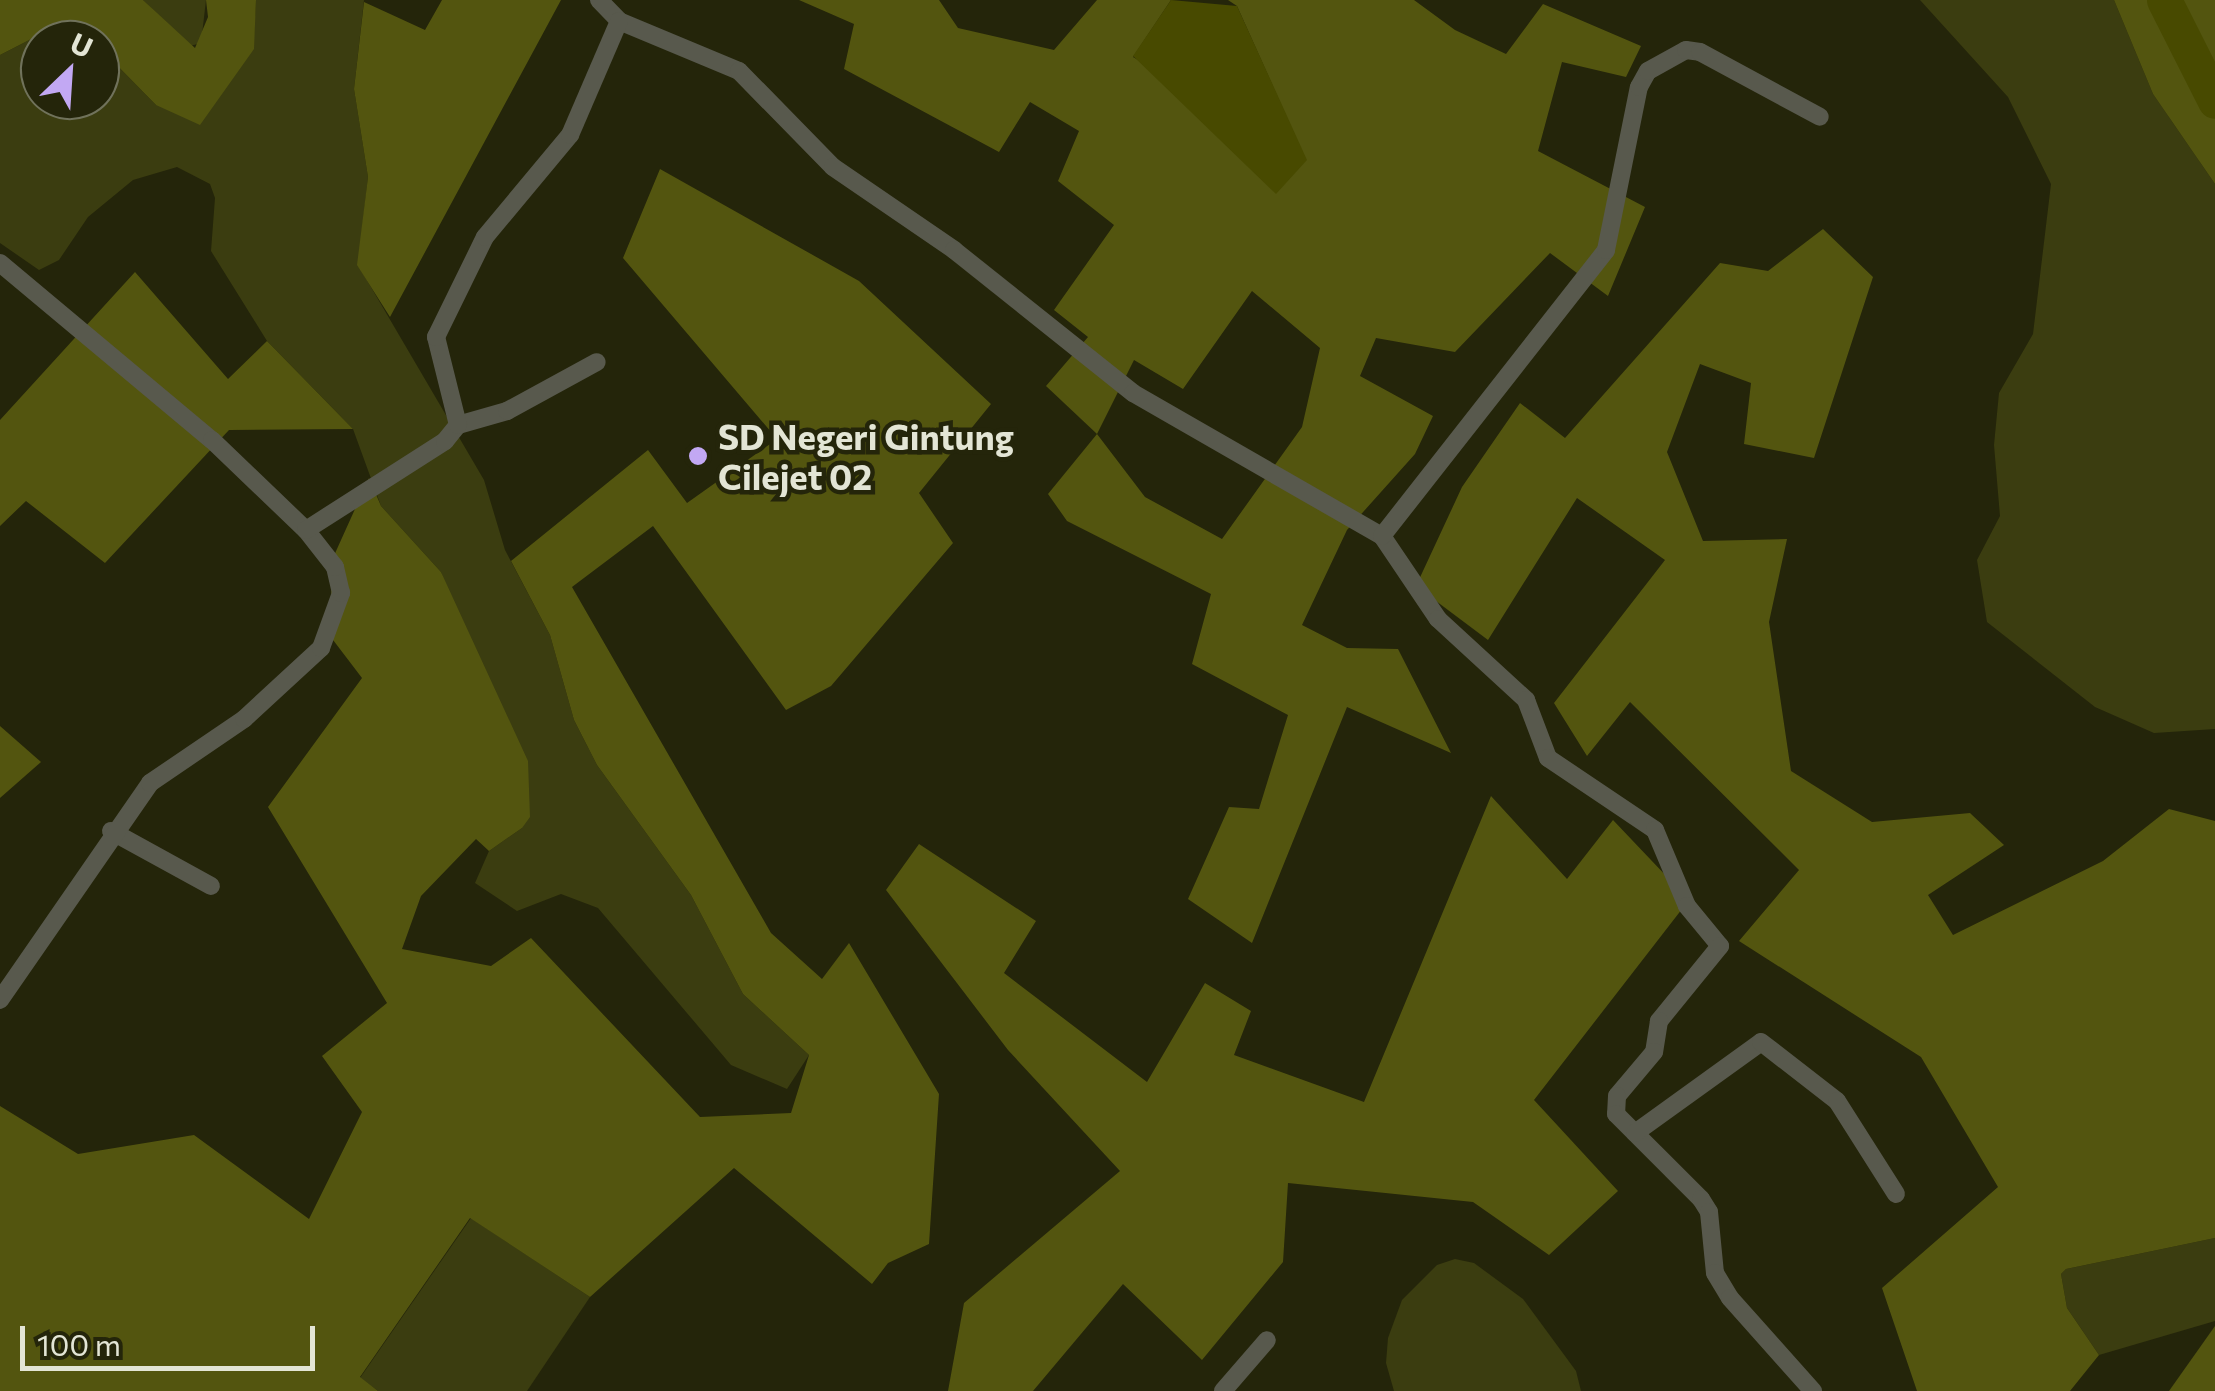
<!DOCTYPE html>
<html>
<head>
<meta charset="utf-8">
<style>
  body { margin:0 }
  #map { position:relative; width:2215px; height:1391px; overflow:hidden; background:#24250a; font-family:Commissioner,sans-serif }
  div>[style] { position:absolute }
  [style*='--x'] { left:calc(var(--x)*1px); top:calc(var(--y)*1px); width:calc(var(--w)*1px); rotate:calc(var(--a)*1deg) }
  .green>* { inset:0; background:#3b3d10 }
  .forest>* { inset:0; background:#53550f }
  .water>* { inset:0; background:#484a00 }
  .river>* { height:35px; margin:-17.5px; padding:0 17.5px; transform-origin:17.5px; border-radius:17.5px; background:#484a00 }
  .minor>* { height:18px; margin:-9px; padding:0 9px; transform-origin:9px; border-radius:9px; background:#58594d }
  .dots>* { width:28px; height:28px; translate:-50% -50%; box-sizing:border-box; border:5px solid #24250a; border-radius:50% }
  span { translate:-50% -50%; white-space:nowrap; text-align:center; line-height:1.15; -webkit-text-stroke:9px #24250a; paint-order:stroke }
  .poi-label { font-size:35px; color:#e3e5d5; font-weight:700 }
  .left { translate:0 -50%; text-align:left }
  .north { position:absolute; left:20px; top:20px; width:100px; height:100px; box-sizing:border-box; background:#24250a; border:2px solid #70725b; border-radius:50%; rotate:25deg; font-size:28px; font-weight:700; line-height:40px; text-align:center; color:#e3e5d5 }
  .north::after { content:''; display:block; margin:auto; width:35px; height:45px; background:#c2a8f3; clip-path:polygon(50% 0,100% 100%,50% 72%,0 100%) }
  .scale { position:absolute; left:20px; top:1326px; width:295px; height:45px; box-sizing:border-box; border:5px solid #e3e5d5; border-top:0; padding-left:12px; font-size:30px; line-height:35px; white-space:nowrap; color:#e3e5d5; -webkit-text-stroke:8px #24250a; paint-order:stroke }
</style>
</head>
<body>
<div id="map">
  <div class="green">
    <i style="clip-path:polygon(143px 0,206px 0,201px 43px,190px 46px)"></i>
    <i style="clip-path:polygon(256px 0,364px 0,354px 89px,368px 177px,358px 265px,484px 480px,505px 550px,550px 635px,574px 720px,597px 765px,691px 895px,743px 994px,809px 1055px,787px 1089px,731px 1065px,598px 908px,561px 894px,517px 911px,475px 883px,489px 851px,522px 828px,441px 572px,381px 506px,353px 429px,267px 341px,211px 251px,215px 198px,210px 184px,177px 167px,133px 180px,88px 217px,59px 260px,39px 270px,0 243px,0 55px,37px 36px,66px 34px,83px 40px,40px 40px,40px 100px,100px 100px,100px 48px,156px 105px,253px 50px)"></i>
    <i style="clip-path:polygon(1920px 0,2114px 0,2153px 94px,2215px 184px,2215px 729px,2154px 733px,2095px 707px,1987px 622px,1977px 560px,2000px 516px,1994px 445px,1999px 393px,2033px 334px,2051px 184px,2008px 97px)"></i>
    <i style="clip-path:polygon(471px 1218px,590px 1297px,527px 1391px,378px 1391px,360px 1378px)"></i>
    <i style="clip-path:polygon(2215px 1238px,2215px 1321px,2099px 1355px,2067px 1308px,2061px 1274px,2066px 1269px)"></i>
    <i style="clip-path:polygon(1455px 1259px,1474px 1263px,1523px 1299px,1576px 1371px,1581px 1391px,1394px 1391px,1386px 1363px,1388px 1338px,1402px 1300px,1437px 1265px)"></i>
  </div>
  <div class="forest">
    <i style="clip-path:polygon(0 0,143px 0,195px 48px,208px 17px,206px 0,256px 0,254px 49px,200px 125px,156px 105px,100px 48px,100px 40px,37px 36px,0 55px)"></i>
    <i style="clip-path:polygon(442px 0,561px 0,390px 317px,357px 265px,368px 177px,354px 89px,364px 2px,425px 30px)"></i>
    <i style="clip-path:polygon(evenodd,799px 0,939px 0,958px 28px,1054px 50px,1097px 0,1171px 0,1133px 57px,1306px 160px,1237px 6px,1228px 0,1414px 0,1455px 30px,1506px 54px,1543px 4px,1641px 46px,1626px 77px,1562px 62px,1538px 151px,1645px 207px,1608px 296px,1550px 253px,1455px 352px,1376px 338px,1360px 376px,1433px 416px,1415px 454px,1347px 530px,1302px 625px,1347px 648px,1398px 649px,1451px 753px,1347px 707px,1252px 943px,1188px 899px,1229px 807px,1259px 809px,1288px 715px,1192px 664px,1211px 594px,1067px 521px,1048px 494px,1097px 434px,1046px 386px,1088px 337px,1054px 310px,1114px 225px,1058px 181px,1079px 131px,1030px 102px,999px 152px,844px 69px,854px 24px,799px 0,1252px 291px,1320px 348px,1302px 427px,1222px 539px,1145px 497px,1097px 434px,1134px 360px,1183px 389px,1252px 291px)"></i>
    <i style="clip-path:polygon(2114px 0,2215px 0,2215px 184px,2153px 94px)"></i>
    <i style="clip-path:polygon(660px 169px,859px 281px,991px 404px,919px 493px,953px 543px,831px 686px,786px 710px,653px 526px,572px 587px,771px 933px,822px 979px,849px 943px,939px 1094px,929px 1244px,888px 1263px,872px 1284px,734px 1168px,590px 1297px,470px 1218px,360px 1377px,378px 1391px,0 1391px,0 1106px,78px 1154px,194px 1135px,309px 1219px,362px 1112px,322px 1056px,387px 1003px,268px 807px,362px 678px,330px 636px,332px 560px,369px 478px,381px 506px,441px 572px,528px 761px,530px 817px,522px 828px,489px 851px,476px 839px,421px 896px,402px 949px,491px 966px,531px 938px,700px 1117px,791px 1113px,809px 1055px,743px 994px,691px 895px,597px 765px,574px 720px,550px 635px,511px 561px,648px 450px,687px 503px,777px 439px,623px 258px)"></i>
    <i style="clip-path:polygon(1823px 229px,1873px 277px,1814px 458px,1744px 444px,1751px 383px,1700px 364px,1667px 452px,1703px 541px,1787px 539px,1769px 622px,1791px 771px,1872px 822px,1970px 813px,2004px 845px,1928px 895px,1953px 935px,2103px 861px,2169px 809px,2215px 821px,2215px 1238px,2066px 1269px,2061px 1274px,2067px 1308px,2099px 1355px,2070px 1391px,1917px 1391px,1882px 1288px,1998px 1187px,1921px 1057px,1739px 941px,1799px 870px,1630px 702px,1587px 756px,1554px 703px,1665px 560px,1577px 498px,1488px 640px,1416px 586px,1462px 487px,1520px 403px,1565px 438px,1720px 263px,1768px 271px)"></i>
    <i style="clip-path:polygon(135px 272px,228px 379px,267px 341px,353px 429px,229px 430px,105px 563px,26px 501px,0 526px,0 420px)"></i>
    <i style="clip-path:polygon(0 726px,41px 762px,0 798px)"></i>
    <i style="clip-path:polygon(1491px 796px,1567px 879px,1613px 820px,1689px 900px,1534px 1100px,1618px 1191px,1549px 1255px,1473px 1202px,1288px 1183px,1283px 1262px,1202px 1360px,1123px 1284px,1033px 1391px,948px 1391px,964px 1303px,1120px 1171px,1008px 1050px,886px 890px,919px 844px,1036px 921px,1004px 973px,1147px 1082px,1205px 983px,1251px 1011px,1234px 1055px,1364px 1102px)"></i>
    <i style="clip-path:polygon(2215px 1326px,2215px 1391px,2169px 1391px)"></i>
  </div>
  <div class="water">
    <i style="clip-path:polygon(1171px 0,1237px 6px,1307px 160px,1276px 194px,1133px 56px)"></i>
  </div>
  <div class="river">
    <i style="--x:2164;--y:0;--w:113;--a:63.2"></i>
  </div>
  <div class="minor">
    <i style="--x:599;--y:0;--w:29;--a:46"></i>
    <i style="--x:619;--y:21;--w:130;--a:22.6"></i>
    <i style="--x:739;--y:71;--w:134;--a:45.6"></i>
    <i style="--x:833;--y:167;--w:147;--a:34.4"></i>
    <i style="--x:954;--y:250;--w:229;--a:38.6"></i>
    <i style="--x:1133;--y:393;--w:287;--a:29.9"></i>
    <i style="--x:1382;--y:536;--w:100;--a:56"></i>
    <i style="--x:1438;--y:619;--w:120;--a:42.6"></i>
    <i style="--x:1526;--y:700;--w:62;--a:69.2"></i>
    <i style="--x:1548;--y:758;--w:129;--a:33.9"></i>
    <i style="--x:1655;--y:830;--w:82;--a:67.2"></i>
    <i style="--x:1687;--y:906;--w:52;--a:50.5"></i>
    <i style="--x:1720;--y:946;--w:97;--a:129.1"></i>
    <i style="--x:1659;--y:1021;--w:31;--a:99"></i>
    <i style="--x:1654;--y:1052;--w:57;--a:130.1"></i>
    <i style="--x:1617;--y:1096;--w:18;--a:93"></i>
    <i style="--x:1616;--y:1114;--w:120;--a:45"></i>
    <i style="--x:1701;--y:1199;--w:15;--a:58"></i>
    <i style="--x:1709;--y:1212;--w:61;--a:84.4"></i>
    <i style="--x:1715;--y:1273;--w:29;--a:59"></i>
    <i style="--x:1730;--y:1298;--w:125;--a:48.3"></i>
    <i style="--x:0;--y:263;--w:276;--a:39.9"></i>
    <i style="--x:212;--y:440;--w:130;--a:43.8"></i>
    <i style="--x:458;--y:425;--w:51;--a:-15.9"></i>
    <i style="--x:507;--y:411;--w:102;--a:-28.6"></i>
    <i style="--x:1382;--y:536;--w:363;--a:-51.9"></i>
    <i style="--x:1606;--y:250;--w:166;--a:-78.6"></i>
    <i style="--x:1639;--y:87;--w:18;--a:-61"></i>
    <i style="--x:1648;--y:71;--w:43;--a:-28.9"></i>
    <i style="--x:1686;--y:50;--w:14;--a:8"></i>
    <i style="--x:1700;--y:52;--w:136;--a:28.4"></i>
    <i style="--x:111;--y:831;--w:114;--a:28.8"></i>
    <i style="--x:0;--y:1000;--w:264;--a:-55.3"></i>
    <i style="--x:150;--y:783;--w:114;--a:-34.2"></i>
    <i style="--x:244;--y:719;--w:105;--a:-42.7"></i>
    <i style="--x:321;--y:648;--w:59;--a:-70"></i>
    <i style="--x:341;--y:593;--w:27;--a:-103"></i>
    <i style="--x:335;--y:567;--w:47;--a:-128.1"></i>
    <i style="--x:306;--y:530;--w:165;--a:-32.6"></i>
    <i style="--x:445;--y:441;--w:21;--a:-51"></i>
    <i style="--x:458;--y:425;--w:91;--a:-104"></i>
    <i style="--x:436;--y:337;--w:111;--a:-63.9"></i>
    <i style="--x:485;--y:237;--w:133;--a:-50.2"></i>
    <i style="--x:570;--y:135;--w:124;--a:-66.7"></i>
    <i style="--x:1635;--y:1133;--w:155;--a:-35.8"></i>
    <i style="--x:1761;--y:1042;--w:96;--a:37.8"></i>
    <i style="--x:1837;--y:1101;--w:110;--a:57.6"></i>
    <i style="--x:1223;--y:1391;--w:67;--a:-49.2"></i>
  </div>
  <div class="dots">
    <i style="left:698px;top:456px;background:#c2a8f3"></i>
  </div>
  <div class="poi-label">
    <span class="left" style="left:718px;top:456px">SD Negeri Gintung<br>Cilejet 02</span>
  </div>
  <div class="north">U</div>
  <div class="scale">100 m</div>
</div>
</body>
</html>
